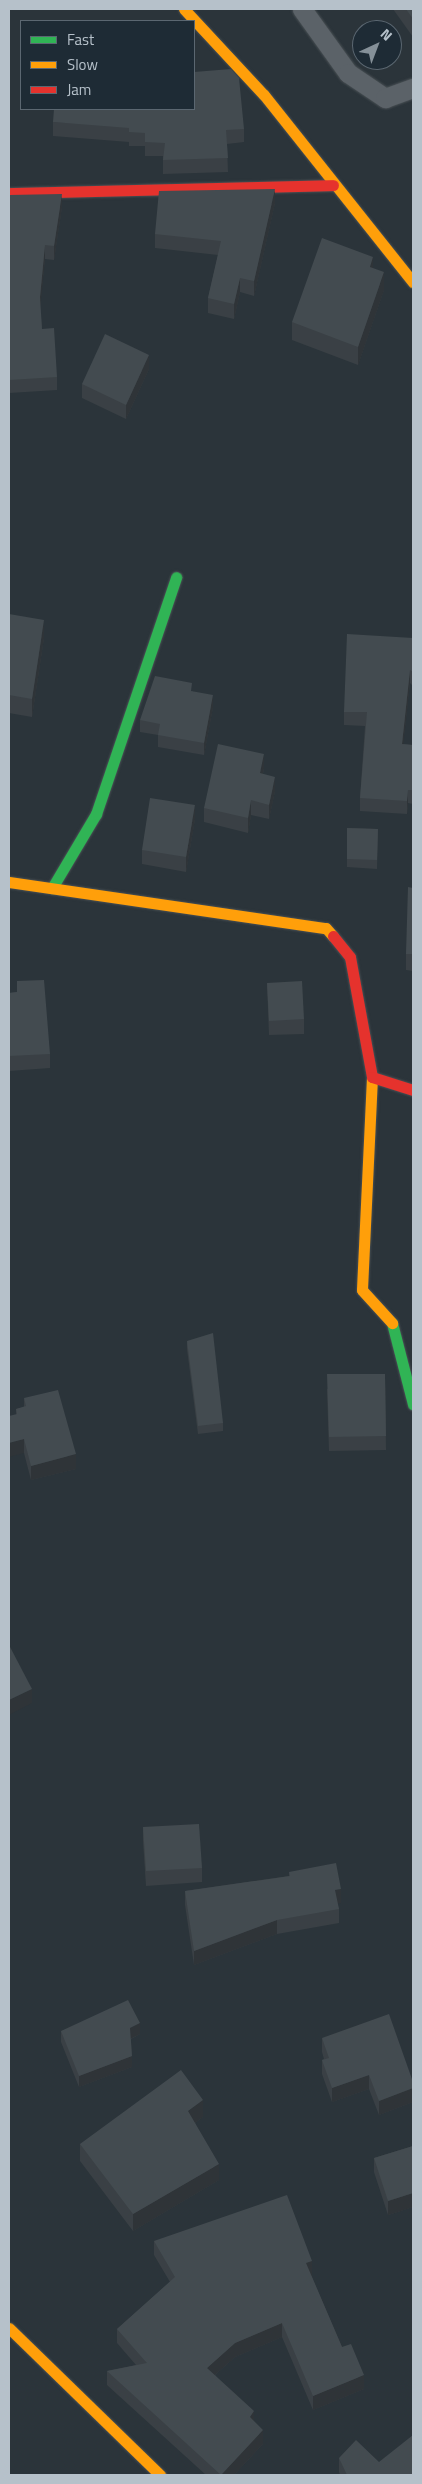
<!DOCTYPE html>
<html>
<head>
<meta charset="utf-8">
<style>
  body { margin:0 }
  #map { position:relative; width:422px; height:2484px; overflow:hidden; background:#2b343a; font-family:"Titillium Web",sans-serif }
  div>[style] { position:absolute }
  [style*='--x'] { left:calc(var(--x)*1px); top:calc(var(--y)*1px); width:calc(var(--w)*1px); rotate:calc(var(--a)*1deg) }
  .roads { filter:drop-shadow(0 0 1px #495054) drop-shadow(0 0 1px #495054) }
  .lane>* { height:19px; margin:-9.5px; padding:0 9.5px; transform-origin:9.5px; border-radius:9.5px; background:#5b6268 }
  .fast>* { height:11px; margin:-5.5px; padding:0 5.5px; transform-origin:5.5px; border-radius:5.5px; background:#30b455 }
  .slow>* { height:11px; margin:-5.5px; padding:0 5.5px; transform-origin:5.5px; border-radius:5.5px; background:#ff9f0a }
  .jam>* { height:11px; margin:-5.5px; padding:0 5.5px; transform-origin:5.5px; border-radius:5.5px; background:#e5322d }
  .wall>* { inset:0; background:#3a4045 }
  .shaded-wall>* { inset:0; background:#2f3438 }
  .building>* { inset:0; background:#434b50 }
  span { translate:-50% -50%; white-space:nowrap; text-align:center; line-height:1.15; -webkit-text-stroke:5px #1e2b35; paint-order:stroke }
  .frame { position:absolute; inset:0; border:10px solid #b6c1ca; pointer-events:none }
  .legend { position:absolute; left:20px; top:20px; width:175px; height:90px; box-sizing:border-box; background:#1e2b35; border:1px solid #5b6771; margin:0; padding:6px 9px; list-style:none; font-size:15px; color:#b6c1ca }
  .legend li { display:flex; align-items:center; gap:10px; height:25px }
  .legend b { width:25px; border:1px solid #5b6771 }
  .north { position:absolute; left:352px; top:20px; width:50px; height:50px; box-sizing:border-box; background:#1e2b35; border:1px solid #5b6771; border-radius:50%; rotate:43deg; font-size:14px; font-weight:700; line-height:20px; text-align:center; color:#b6c1ca }
  .north::after { content:''; display:block; margin:auto; width:18px; height:22px; background:#859098; clip-path:polygon(50% 0,100% 100%,50% 72%,0 100%) }
</style>
</head>
<body>
<div id="map">
  <div class="roads">
    <div class="lane">
      <i style="--x:302;--y:9;--w:79;--a:54.3"></i>
      <i style="--x:348;--y:73;--w:45;--a:34"></i>
      <i style="--x:385;--y:98;--w:30;--a:-20"></i>
    </div>
    <div class="fast">
      <i style="--x:52;--y:888;--w:86;--a:-59.3"></i>
      <i style="--x:96;--y:814;--w:250;--a:-71.3"></i>
      <i style="--x:392;--y:1323;--w:84;--a:75.5"></i>
    </div>
    <div class="slow">
      <i style="--x:184;--y:9;--w:117;--a:47.1"></i>
      <i style="--x:264;--y:95;--w:239;--a:51.5"></i>
      <i style="--x:9;--y:882;--w:320;--a:8.3"></i>
      <i style="--x:326;--y:928;--w:11;--a:49"></i>
      <i style="--x:372;--y:1077;--w:213;--a:92.7"></i>
      <i style="--x:362;--y:1290;--w:45;--a:47.7"></i>
      <i style="--x:9;--y:2328;--w:211;--a:44.2"></i>
    </div>
    <div class="jam">
      <i style="--x:9;--y:193;--w:324;--a:-1.4"></i>
      <i style="--x:333;--y:936;--w:27;--a:51"></i>
      <i style="--x:350;--y:957;--w:122;--a:79.6"></i>
      <i style="--x:372;--y:1077;--w:43;--a:17.6"></i>
    </div>
  </div>
  <div class="wall">
    <i style="clip-path:polygon(393px 9px,413px 9px,413px 37px)"></i>
    <i style="clip-path:polygon(53px 122px,244px 129px,244px 142px,227px 144px,228px 172px,163px 174px,163px 156px,145px 156px,145px 146px,129px 146px,129px 142px,53px 136px)"></i>
    <i style="clip-path:polygon(9px 195px,62px 207px,54px 260px,45px 259px,40px 306px,42px 329px,57px 377px,57px 390px,9px 393px)"></i>
    <i style="clip-path:polygon(275px 203px,254px 296px,240px 292px,234px 319px,208px 313px,208px 298px,218px 255px,155px 248px,155px 234px)"></i>
    <i style="clip-path:polygon(373px 268px,384px 290px,358px 365px,292px 340px,292px 322px)"></i>
    <i style="clip-path:polygon(149px 369px,126px 419px,82px 398px,82px 384px)"></i>
    <i style="clip-path:polygon(9px 614px,44px 638px,32px 717px,9px 713px)"></i>
    <i style="clip-path:polygon(413px 638px,413px 686px,410px 683px,403px 744px,413px 745px,413px 804px,408px 803px,407px 814px,360px 811px,360px 798px,365px 726px,344px 725px,344px 712px)"></i>
    <i style="clip-path:polygon(192px 691px,213px 707px,204px 755px,158px 747px,158px 735px,140px 732px,140px 720px)"></i>
    <i style="clip-path:polygon(264px 768px,263px 774px,275px 791px,269px 819px,251px 815px,248px 833px,204px 822px,204px 808px)"></i>
    <i style="clip-path:polygon(195px 819px,186px 872px,142px 864px,142px 850px)"></i>
    <i style="clip-path:polygon(347px 828px,378px 829px,377px 869px,347px 867px)"></i>
    <i style="clip-path:polygon(413px 888px,413px 971px,406px 970px,406px 954px)"></i>
    <i style="clip-path:polygon(17px 981px,50px 1054px,50px 1068px,9px 1071px,9px 993px,17px 992px)"></i>
    <i style="clip-path:polygon(267px 983px,304px 1019px,304px 1034px,269px 1035px)"></i>
    <i style="clip-path:polygon(187px 1341px,223px 1423px,223px 1431px,198px 1434px,187px 1349px)"></i>
    <i style="clip-path:polygon(385px 1374px,386px 1450px,329px 1451px,327px 1389px)"></i>
    <i style="clip-path:polygon(24px 1398px,76px 1469px,31px 1480px,24px 1453px,16px 1414px,16px 1409px,24px 1407px)"></i>
    <i style="clip-path:polygon(143px 1827px,202px 1868px,202px 1882px,146px 1886px,143px 1841px)"></i>
    <i style="clip-path:polygon(289px 1872px,341px 1903px,337px 1903px,339px 1909px,339px 1923px,277px 1934px,194px 1965px,185px 1905px,185px 1891px,289px 1876px)"></i>
    <i style="clip-path:polygon(61px 2031px,140px 2034px,131px 2039px,132px 2067px,79px 2087px,61px 2042px)"></i>
    <i style="clip-path:polygon(322px 2038px,413px 2082px,413px 2102px,379px 2115px,369px 2089px,332px 2102px,322px 2074px,322px 2060px,324px 2059px,322px 2052px)"></i>
    <i style="clip-path:polygon(203px 2117px,195px 2123px,219px 2180px,133px 2231px,80px 2161px,80px 2144px)"></i>
    <i style="clip-path:polygon(413px 2146px,413px 2207px,388px 2215px,374px 2172px,374px 2158px)"></i>
    <i style="clip-path:polygon(154px 2241px,312px 2275px,311px 2275px,342px 2347px,364px 2389px,313px 2410px,282px 2337px,235px 2357px,215px 2375px,254px 2422px,263px 2444px,234px 2475px,206px 2475px,107px 2385px,107px 2371px,136px 2365px,117px 2343px,117px 2329px,170px 2282px,154px 2255px)"></i>
    <i style="clip-path:polygon(412px 2296px,413px 2296px,413px 2315px,412px 2311px)"></i>
    <i style="clip-path:polygon(339px 2458px,379px 2462px,413px 2475px,340px 2475px,339px 2472px)"></i>
  </div>
  <div class="shaded-wall">
    <i style="clip-path:polygon(275px 189px,275px 203px,254px 296px,254px 281px)"></i>
    <i style="clip-path:polygon(62px 194px,62px 207px,54px 260px,54px 246px)"></i>
    <i style="clip-path:polygon(45px 245px,45px 259px,40px 311px,40px 297px)"></i>
    <i style="clip-path:polygon(373px 257px,373px 275px,370px 267px)"></i>
    <i style="clip-path:polygon(384px 272px,384px 290px,358px 365px,358px 347px)"></i>
    <i style="clip-path:polygon(240px 278px,240px 292px,234px 319px,234px 304px)"></i>
    <i style="clip-path:polygon(149px 355px,149px 369px,126px 419px,126px 405px)"></i>
    <i style="clip-path:polygon(44px 620px,44px 638px,32px 717px,32px 699px)"></i>
    <i style="clip-path:polygon(410px 670px,410px 683px,402px 757px,402px 744px)"></i>
    <i style="clip-path:polygon(213px 695px,213px 707px,204px 755px,204px 743px)"></i>
    <i style="clip-path:polygon(264px 754px,264px 768px,260px 788px,260px 773px)"></i>
    <i style="clip-path:polygon(275px 777px,275px 791px,269px 819px,269px 805px)"></i>
    <i style="clip-path:polygon(408px 790px,408px 803px,407px 814px,407px 801px)"></i>
    <i style="clip-path:polygon(251px 800px,251px 815px,248px 833px,248px 818px)"></i>
    <i style="clip-path:polygon(195px 805px,195px 819px,186px 872px,186px 857px)"></i>
    <i style="clip-path:polygon(24px 1439px,24px 1453px,9px 1457px,9px 1443px)"></i>
    <i style="clip-path:polygon(76px 1454px,76px 1469px,31px 1480px,31px 1466px)"></i>
    <i style="clip-path:polygon(32px 1689px,32px 1703px,9px 1715px,9px 1700px)"></i>
    <i style="clip-path:polygon(341px 1889px,341px 1903px,335px 1904px,335px 1890px)"></i>
    <i style="clip-path:polygon(277px 1920px,277px 1934px,194px 1965px,194px 1951px)"></i>
    <i style="clip-path:polygon(140px 2023px,140px 2034px,130px 2039px,130px 2028px)"></i>
    <i style="clip-path:polygon(132px 2056px,132px 2067px,79px 2087px,79px 2076px)"></i>
    <i style="clip-path:polygon(369px 2075px,369px 2089px,332px 2102px,332px 2088px)"></i>
    <i style="clip-path:polygon(413px 2088px,413px 2102px,379px 2115px,379px 2101px)"></i>
    <i style="clip-path:polygon(203px 2100px,203px 2117px,188px 2128px,188px 2111px)"></i>
    <i style="clip-path:polygon(219px 2164px,219px 2180px,133px 2231px,133px 2214px)"></i>
    <i style="clip-path:polygon(413px 2193px,413px 2207px,388px 2215px,388px 2201px)"></i>
    <i style="clip-path:polygon(312px 2261px,312px 2275px,306px 2277px,306px 2263px)"></i>
    <i style="clip-path:polygon(282px 2323px,282px 2337px,235px 2357px,207px 2382px,207px 2368px,235px 2343px)"></i>
    <i style="clip-path:polygon(364px 2375px,364px 2389px,313px 2410px,313px 2396px)"></i>
    <i style="clip-path:polygon(254px 2411px,254px 2425px,250px 2417px)"></i>
    <i style="clip-path:polygon(263px 2430px,263px 2444px,234px 2475px,221px 2475px)"></i>
  </div>
  <div class="building">
    <i style="clip-path:polygon(406px 9px,413px 9px,413px 19px)"></i>
    <i style="clip-path:polygon(231px 69px,239px 78px,244px 129px,226px 130px,228px 158px,163px 160px,165px 143px,145px 142px,145px 133px,129px 132px,129px 128px,53px 122px,54px 109px,194px 109px,194px 72px)"></i>
    <i style="clip-path:polygon(275px 189px,254px 281px,240px 278px,234px 304px,208px 298px,221px 241px,155px 234px,159px 191px)"></i>
    <i style="clip-path:polygon(62px 194px,54px 246px,45px 245px,40px 297px,42px 329px,54px 328px,57px 377px,9px 380px,9px 195px)"></i>
    <i style="clip-path:polygon(322px 238px,373px 257px,370px 267px,384px 272px,358px 347px,292px 322px)"></i>
    <i style="clip-path:polygon(105px 334px,149px 355px,126px 405px,82px 384px)"></i>
    <i style="clip-path:polygon(9px 614px,44px 620px,32px 699px,9px 695px)"></i>
    <i style="clip-path:polygon(347px 634px,413px 638px,413px 672px,410px 670px,402px 744px,413px 745px,413px 790px,408px 790px,407px 801px,360px 798px,367px 712px,344px 712px)"></i>
    <i style="clip-path:polygon(155px 676px,192px 683px,191px 691px,213px 695px,204px 743px,158px 735px,160px 724px,140px 720px)"></i>
    <i style="clip-path:polygon(218px 744px,264px 754px,260px 773px,275px 777px,269px 805px,251px 800px,248px 818px,204px 808px)"></i>
    <i style="clip-path:polygon(150px 798px,195px 805px,186px 857px,142px 850px)"></i>
    <i style="clip-path:polygon(347px 828px,378px 829px,377px 860px,347px 859px)"></i>
    <i style="clip-path:polygon(408px 887px,413px 888px,413px 954px,406px 954px)"></i>
    <i style="clip-path:polygon(44px 980px,50px 1054px,9px 1056px,9px 993px,17px 992px,17px 981px)"></i>
    <i style="clip-path:polygon(302px 981px,304px 1019px,269px 1021px,267px 983px)"></i>
    <i style="clip-path:polygon(213px 1333px,223px 1423px,198px 1426px,187px 1341px)"></i>
    <i style="clip-path:polygon(327px 1374px,385px 1374px,386px 1436px,329px 1437px)"></i>
    <i style="clip-path:polygon(58px 1390px,76px 1454px,31px 1466px,24px 1439px,9px 1443px,9px 1416px,17px 1414px,16px 1409px,26px 1406px,24px 1398px)"></i>
    <i style="clip-path:polygon(9px 1645px,32px 1689px,9px 1700px)"></i>
    <i style="clip-path:polygon(199px 1824px,202px 1868px,146px 1871px,143px 1827px)"></i>
    <i style="clip-path:polygon(336px 1863px,341px 1889px,335px 1890px,339px 1909px,277px 1920px,194px 1951px,185px 1891px,290px 1876px,289px 1872px)"></i>
    <i style="clip-path:polygon(128px 2000px,140px 2023px,130px 2028px,132px 2056px,79px 2076px,61px 2031px)"></i>
    <i style="clip-path:polygon(389px 2014px,413px 2082px,413px 2088px,379px 2101px,369px 2075px,332px 2088px,322px 2060px,329px 2058px,322px 2038px)"></i>
    <i style="clip-path:polygon(181px 2070px,203px 2100px,188px 2111px,219px 2164px,133px 2214px,80px 2144px)"></i>
    <i style="clip-path:polygon(413px 2146px,413px 2193px,388px 2201px,374px 2158px)"></i>
    <i style="clip-path:polygon(287px 2195px,312px 2261px,306px 2263px,342px 2347px,351px 2344px,364px 2375px,313px 2396px,282px 2323px,235px 2343px,207px 2368px,254px 2411px,250px 2417px,263px 2430px,221px 2475px,107px 2371px,147px 2363px,117px 2329px,175px 2277px,154px 2241px)"></i>
    <i style="clip-path:polygon(413px 2435px,413px 2475px,347px 2475px,339px 2458px,356px 2440px,379px 2462px)"></i>
  </div>
  <div class="frame"></div>
  <ul class="legend">
  <li><b style="height:6px;background:#30b455"></b>Fast</li>
  <li><b style="height:6px;background:#ff9f0a"></b>Slow</li>
  <li><b style="height:6px;background:#e5322d"></b>Jam</li>
  </ul>
  <div class="north">N</div>
</div>
</body>
</html>
